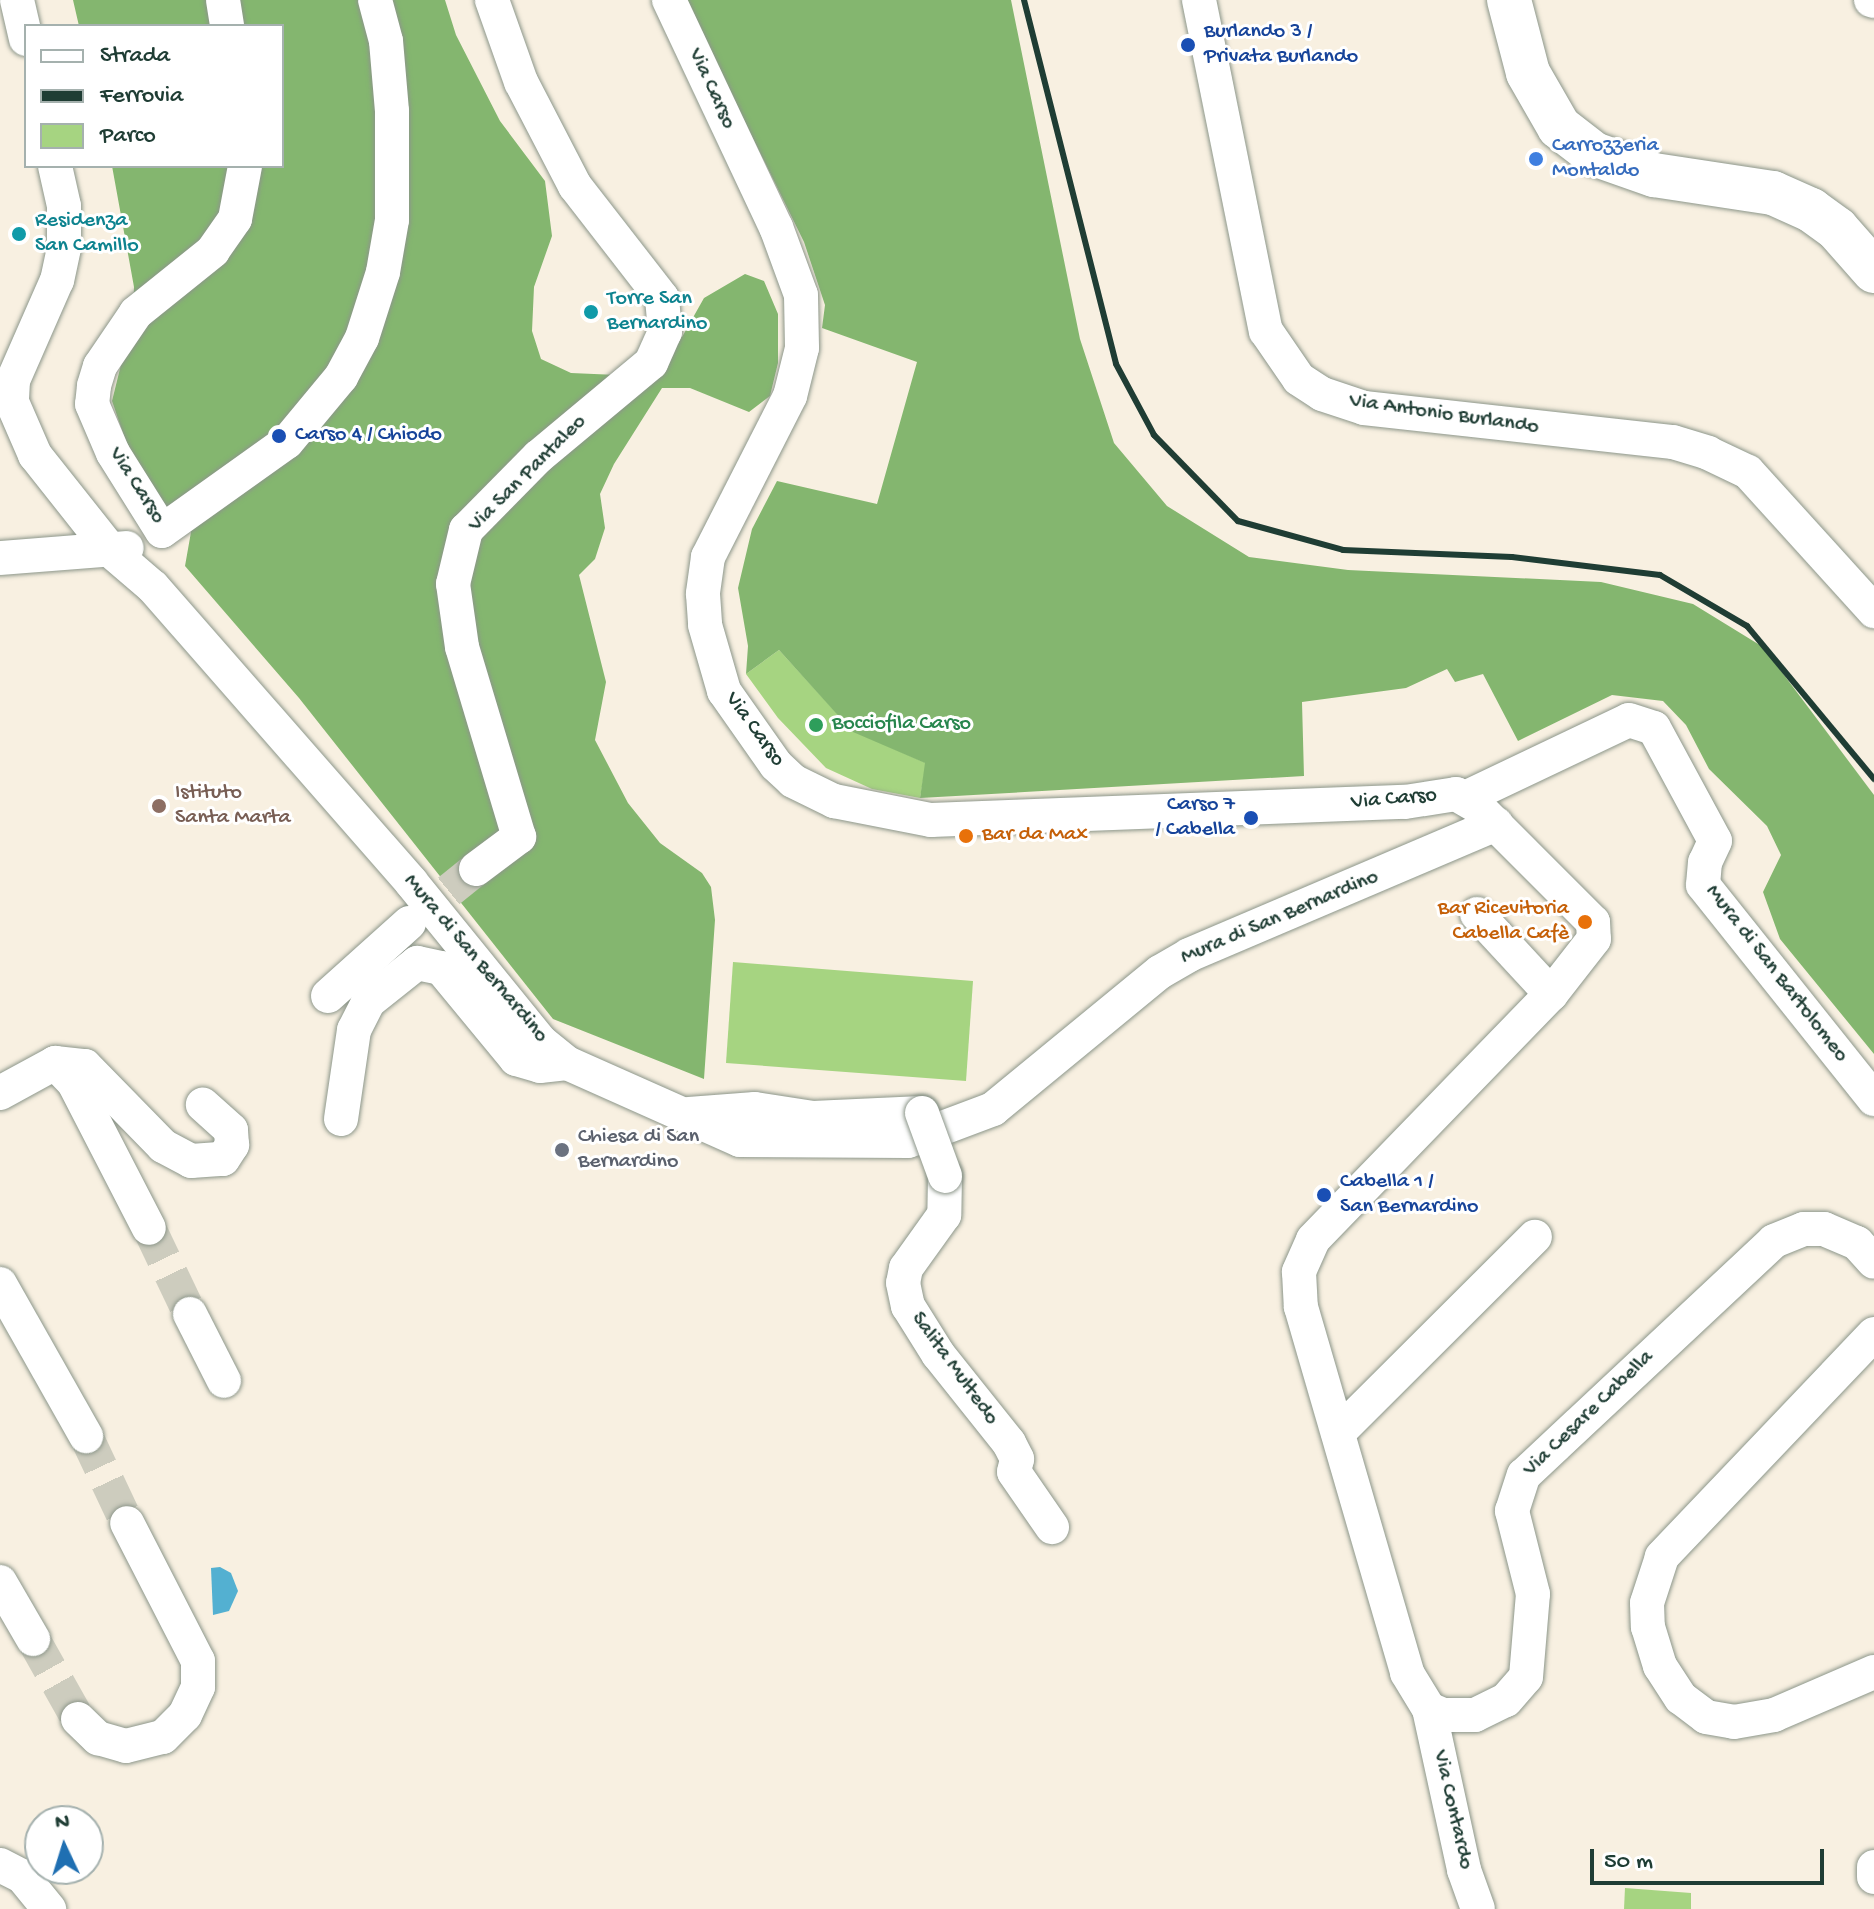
<!DOCTYPE html>
<html>
<head>
<meta charset="utf-8">
<style>
  body { margin:0 }
  #map { position:relative; width:1874px; height:1909px; overflow:hidden; background:#f8f0e1; font-family:"Gochi Hand",sans-serif }
  div>[style] { position:absolute }
  [style*='--x'] { left:calc(var(--x)*1px); top:calc(var(--y)*1px); width:calc(var(--w)*1px); rotate:calc(var(--a)*1deg) }
  .green>* { inset:0; background:#a6d481 }
  .forest>* { inset:0; background:#84b66f }
  .water>* { inset:0; background:#53b0d1 }
  .minor-tunnel>* { height:34px; margin-top:-17px; transform-origin:0; background:repeating-linear-gradient(90deg,#cdccbe 0 34px,transparent 0 51px) }
  .roads { filter:drop-shadow(0 0 2px #8c968a) drop-shadow(0 0 2px #8c968a) }
  .minor>* { height:34px; margin:-17px; padding:0 17px; transform-origin:17px; border-radius:17px; background:#fff }
  .major>* { height:44px; margin:-22px; padding:0 22px; transform-origin:22px; border-radius:22px; background:#fff }
  .rail>* { height:6px; margin:-3px; padding:0 3px; transform-origin:3px; border-radius:3px; background:#1f3d34 }
  .bridges { filter:drop-shadow(0 0 2px #8c968a) drop-shadow(0 0 2px #8c968a) }
  .minor-bridge>* { height:34px; margin:-17px; padding:0 17px; transform-origin:17px; border-radius:17px; background:#fff }
  .dots>* { width:22px; height:22px; translate:-50% -50%; box-sizing:border-box; border:4px solid #fff; border-radius:50% }
  span { translate:-50% -50%; white-space:nowrap; text-align:center; line-height:1.15; -webkit-text-stroke:6px #fff; paint-order:stroke }
  .transit-label { font-size:22px; color:#164399 }
  .left { translate:0 -50%; text-align:left }
  .right { translate:-100% -50%; text-align:right }
  .street-label { font-size:22px; color:#1f3d34 }
  .shop-label { font-size:22px; color:#366cbe }
  .culture-label { font-size:22px; color:#0d838f }
  .leisure-label { font-size:22px; color:#27864d }
  .education-label { font-size:22px; color:#785e54 }
  .food-label { font-size:22px; color:#c56008 }
  .worship-label { font-size:22px; color:#5b616d }
  .legend { position:absolute; left:24px; top:24px; width:260px; height:144px; box-sizing:border-box; background:#fff; border:2px solid #a5b1ae; margin:0; padding:10px 14px; list-style:none; font-size:24px; color:#1f3d34 }
  .legend li { display:flex; align-items:center; gap:16px; height:40px }
  .legend b { width:40px; border:2px solid #a5b1ae }
  .north { position:absolute; left:24px; top:1805px; width:80px; height:80px; box-sizing:border-box; background:#fff; border:2px solid #a5b1ae; border-radius:50%; rotate:356deg; font-size:22px; font-weight:700; line-height:32px; text-align:center; color:#1f3d34 }
  .north::after { content:''; display:block; margin:auto; width:28px; height:36px; background:#1f6fb2; clip-path:polygon(50% 0,100% 100%,50% 72%,0 100%) }
  .scale { position:absolute; left:1590px; top:1849px; width:234px; height:36px; box-sizing:border-box; border:4px solid #1f3d34; border-top:0; padding-left:10px; font-size:24px; line-height:28px; white-space:nowrap; color:#1f3d34; -webkit-text-stroke:6px #fff; paint-order:stroke }
</style>
</head>
<body>
<div id="map">
  <div class="green">
    <i style="clip-path:polygon(779px 650px,853px 731px,926px 763px,920px 798px,872px 789px,826px 768px,778px 718px,746px 674px)"></i>
    <i style="clip-path:polygon(733px 962px,973px 981px,966px 1081px,726px 1063px)"></i>
    <i style="clip-path:polygon(1625px 1888px,1691px 1893px,1691px 1909px,1624px 1909px)"></i>
  </div>
  <div class="forest">
    <i style="clip-path:polygon(73px 0,445px 0,456px 35px,500px 121px,545px 181px,552px 236px,534px 287px,532px 331px,541px 359px,571px 373px,617px 375px,682px 337px,704px 298px,745px 274px,764px 281px,778px 314px,778px 363px,770px 396px,749px 412px,690px 388px,662px 388px,614px 464px,600px 494px,605px 528px,595px 559px,579px 575px,606px 682px,595px 740px,628px 803px,660px 843px,702px 873px,711px 887px,715px 920px,704px 1079px,553px 1019px,299px 698px,185px 566px,191px 532px,160px 503px,125px 439px,112px 401px,133px 316px,134px 287px,112px 166px,282px 166px,282px 26px,79px 26px)"></i>
    <i style="clip-path:polygon(685px 0,1011px 0,1080px 339px,1114px 443px,1167px 506px,1249px 557px,1348px 570px,1601px 582px,1693px 604px,1763px 647px,1874px 795px,1874px 1054px,1780px 939px,1763px 892px,1781px 855px,1767px 826px,1709px 769px,1686px 725px,1663px 701px,1612px 695px,1518px 741px,1483px 674px,1455px 682px,1447px 669px,1406px 688px,1302px 702px,1304px 776px,920px 798px,925px 763px,853px 732px,779px 650px,746px 674px,748px 646px,738px 588px,752px 529px,777px 481px,877px 504px,917px 362px,822px 328px,825px 305px,804px 242px)"></i>
  </div>
  <div class="water">
    <i style="clip-path:polygon(220px 1567px,231px 1573px,238px 1591px,229px 1611px,213px 1615px,211px 1568px)"></i>
  </div>
  <div class="minor-tunnel">
    <i style="--x:409;--y:923;--w:86;--a:-38.9"></i>
    <i style="--x:149;--y:1228;--w:95;--a:64.5"></i>
    <i style="--x:86;--y:1436;--w:96;--a:64.8"></i>
    <i style="--x:33;--y:1639;--w:92;--a:60.6"></i>
  </div>
  <div class="roads">
    <div class="minor">
      <i style="--x:17;--y:0;--w:40;--a:77"></i>
      <i style="--x:223;--y:0;--w:26;--a:81"></i>
      <i style="--x:669;--y:0;--w:251;--a:64.8"></i>
      <i style="--x:776;--y:227;--w:72;--a:69.8"></i>
      <i style="--x:801;--y:295;--w:53;--a:88.9"></i>
      <i style="--x:802;--y:348;--w:49;--a:104"></i>
      <i style="--x:790;--y:396;--w:181;--a:117"></i>
      <i style="--x:708;--y:557;--w:37;--a:98"></i>
      <i style="--x:703;--y:594;--w:31;--a:86"></i>
      <i style="--x:705;--y:625;--w:69;--a:73.9"></i>
      <i style="--x:724;--y:691;--w:90;--a:54.9"></i>
      <i style="--x:776;--y:765;--w:23;--a:43"></i>
      <i style="--x:793;--y:781;--w:46;--a:26"></i>
      <i style="--x:834;--y:801;--w:99;--a:11.1"></i>
      <i style="--x:931;--y:820;--w:474;--a:-2.2"></i>
      <i style="--x:1405;--y:802;--w:52;--a:-8.9"></i>
      <i style="--x:1456;--y:794;--w:24;--a:30"></i>
      <i style="--x:1477;--y:806;--w:164;--a:45"></i>
      <i style="--x:1593;--y:922;--w:17;--a:87"></i>
      <i style="--x:1594;--y:939;--w:70;--a:128"></i>
      <i style="--x:1551;--y:994;--w:342;--a:134.1"></i>
      <i style="--x:1313;--y:1240;--w:35;--a:114"></i>
      <i style="--x:1299;--y:1272;--w:35;--a:87"></i>
      <i style="--x:1301;--y:1307;--w:381;--a:73.8"></i>
      <i style="--x:1407;--y:1673;--w:42;--a:58.6"></i>
      <i style="--x:1429;--y:1709;--w:15;--a:23"></i>
      <i style="--x:1443;--y:1715;--w:32;--a:0"></i>
      <i style="--x:1475;--y:1715;--w:34;--a:-26"></i>
      <i style="--x:1506;--y:1700;--w:30;--a:-49"></i>
      <i style="--x:1526;--y:1677;--w:83;--a:-85.2"></i>
      <i style="--x:1533;--y:1594;--w:86;--a:-104.2"></i>
      <i style="--x:1512;--y:1511;--w:38;--a:-72"></i>
      <i style="--x:1524;--y:1475;--w:342;--a:-43.1"></i>
      <i style="--x:1774;--y:1241;--w:32;--a:-22"></i>
      <i style="--x:1804;--y:1229;--w:20;--a:0"></i>
      <i style="--x:1824;--y:1229;--w:36;--a:23"></i>
      <i style="--x:1857;--y:1243;--w:25;--a:48"></i>
      <i style="--x:1199;--y:0;--w:338;--a:78.6"></i>
      <i style="--x:1266;--y:331;--w:58;--a:55.5"></i>
      <i style="--x:1299;--y:379;--w:27;--a:33"></i>
      <i style="--x:1322;--y:394;--w:44;--a:18.4"></i>
      <i style="--x:1364;--y:408;--w:311;--a:6.3"></i>
      <i style="--x:1673;--y:442;--w:37;--a:17"></i>
      <i style="--x:1708;--y:453;--w:44;--a:25.4"></i>
      <i style="--x:1748;--y:472;--w:188;--a:47.8"></i>
      <i style="--x:1871;--y:0;--w:3;--a:18"></i>
      <i style="--x:55;--y:166;--w:41;--a:77.3"></i>
      <i style="--x:64;--y:206;--w:42;--a:90"></i>
      <i style="--x:64;--y:248;--w:33;--a:102"></i>
      <i style="--x:57;--y:280;--w:109;--a:113.7"></i>
      <i style="--x:13;--y:380;--w:22;--a:93"></i>
      <i style="--x:12;--y:402;--w:58;--a:66.5"></i>
      <i style="--x:35;--y:455;--w:122;--a:51.6"></i>
      <i style="--x:111;--y:551;--w:55;--a:40.6"></i>
      <i style="--x:153;--y:587;--w:392;--a:48.8"></i>
      <i style="--x:411;--y:882;--w:206;--a:50.9"></i>
      <i style="--x:541;--y:1042;--w:33;--a:39"></i>
      <i style="--x:567;--y:1063;--w:189;--a:24"></i>
      <i style="--x:740;--y:1140;--w:168;--a:0.3"></i>
      <i style="--x:908;--y:1141;--w:91;--a:-20.6"></i>
      <i style="--x:993;--y:1109;--w:216;--a:-39.4"></i>
      <i style="--x:1160;--y:972;--w:34;--a:-30"></i>
      <i style="--x:1189;--y:955;--w:334;--a:-23.1"></i>
      <i style="--x:245;--y:166;--w:54;--a:100.7"></i>
      <i style="--x:235;--y:219;--w:39;--a:125"></i>
      <i style="--x:213;--y:251;--w:99;--a:141.2"></i>
      <i style="--x:136;--y:313;--w:64;--a:124.2"></i>
      <i style="--x:100;--y:366;--w:21;--a:107"></i>
      <i style="--x:94;--y:386;--w:18;--a:96"></i>
      <i style="--x:92;--y:404;--w:53;--a:66.8"></i>
      <i style="--x:113;--y:453;--w:92;--a:57.9"></i>
      <i style="--x:162;--y:531;--w:153;--a:-35.5"></i>
      <i style="--x:287;--y:442;--w:85;--a:-50.3"></i>
      <i style="--x:341;--y:377;--w:44;--a:-61.7"></i>
      <i style="--x:362;--y:338;--w:69;--a:-72.3"></i>
      <i style="--x:383;--y:272;--w:53;--a:-80.2"></i>
      <i style="--x:392;--y:220;--w:109;--a:-90"></i>
      <i style="--x:392;--y:111;--w:70;--a:-94.9"></i>
      <i style="--x:386;--y:41;--w:42;--a:-105"></i>
      <i style="--x:0;--y:558;--w:127;--a:-4.5"></i>
      <i style="--x:1467;--y:797;--w:179;--a:-25.4"></i>
      <i style="--x:1629;--y:720;--w:26;--a:18"></i>
      <i style="--x:1654;--y:728;--w:128;--a:61.6"></i>
      <i style="--x:1715;--y:841;--w:23;--a:115"></i>
      <i style="--x:1705;--y:862;--w:23;--a:95"></i>
      <i style="--x:1703;--y:885;--w:274;--a:51.4"></i>
      <i style="--x:476;--y:869;--w:54;--a:-36.7"></i>
      <i style="--x:519;--y:837;--w:198;--a:-106.7"></i>
      <i style="--x:462;--y:647;--w:64;--a:-98.1"></i>
      <i style="--x:453;--y:584;--w:56;--a:-76.5"></i>
      <i style="--x:466;--y:530;--w:103;--a:-45.4"></i>
      <i style="--x:538;--y:457;--w:147;--a:-39.8"></i>
      <i style="--x:651;--y:363;--w:34;--a:-66"></i>
      <i style="--x:665;--y:332;--w:34;--a:-95"></i>
      <i style="--x:662;--y:298;--w:142;--a:-127.8"></i>
      <i style="--x:575;--y:186;--w:117;--a:-117.4"></i>
      <i style="--x:521;--y:82;--w:87;--a:-109.5"></i>
      <i style="--x:1477;--y:914;--w:109;--a:47.2"></i>
      <i style="--x:328;--y:996;--w:109;--a:-42"></i>
      <i style="--x:55;--y:1063;--w:28;--a:46"></i>
      <i style="--x:74;--y:1083;--w:163;--a:62.7"></i>
      <i style="--x:0;--y:1093;--w:63;--a:-28.6"></i>
      <i style="--x:55;--y:1063;--w:30;--a:6"></i>
      <i style="--x:85;--y:1066;--w:112;--a:45.7"></i>
      <i style="--x:163;--y:1146;--w:32;--a:28"></i>
      <i style="--x:191;--y:1161;--w:32;--a:-4"></i>
      <i style="--x:223;--y:1159;--w:17;--a:-57"></i>
      <i style="--x:232;--y:1145;--w:15;--a:-94"></i>
      <i style="--x:231;--y:1130;--w:38;--a:-138"></i>
      <i style="--x:689;--y:1114;--w:66;--a:-4.3"></i>
      <i style="--x:755;--y:1109;--w:59;--a:8.8"></i>
      <i style="--x:813;--y:1118;--w:109;--a:-2.6"></i>
      <i style="--x:341;--y:1119;--w:90;--a:-81.7"></i>
      <i style="--x:354;--y:1030;--w:31;--a:-63"></i>
      <i style="--x:368;--y:1002;--w:63;--a:-38.5"></i>
      <i style="--x:417;--y:963;--w:25;--a:12"></i>
      <i style="--x:441;--y:968;--w:118;--a:50.5"></i>
      <i style="--x:516;--y:1059;--w:25;--a:16"></i>
      <i style="--x:540;--y:1066;--w:27;--a:-6"></i>
      <i style="--x:945;--y:1176;--w:39;--a:91"></i>
      <i style="--x:944;--y:1215;--w:65;--a:125.6"></i>
      <i style="--x:906;--y:1268;--w:15;--a:101"></i>
      <i style="--x:903;--y:1283;--w:24;--a:78"></i>
      <i style="--x:908;--y:1306;--w:57;--a:58"></i>
      <i style="--x:938;--y:1354;--w:114;--a:51.4"></i>
      <i style="--x:1009;--y:1443;--w:18;--a:63"></i>
      <i style="--x:1017;--y:1459;--w:13;--a:103"></i>
      <i style="--x:1014;--y:1472;--w:67;--a:55.4"></i>
      <i style="--x:0;--y:1284;--w:175;--a:60.5"></i>
      <i style="--x:190;--y:1314;--w:75;--a:63.1"></i>
      <i style="--x:1874;--y:1334;--w:308;--a:133.6"></i>
      <i style="--x:1662;--y:1557;--w:48;--a:108.1"></i>
      <i style="--x:1647;--y:1603;--w:24;--a:88"></i>
      <i style="--x:1648;--y:1627;--w:41;--a:72.9"></i>
      <i style="--x:1660;--y:1666;--w:38;--a:57"></i>
      <i style="--x:1681;--y:1698;--w:31;--a:37"></i>
      <i style="--x:1706;--y:1717;--w:28;--a:10"></i>
      <i style="--x:1734;--y:1722;--w:41;--a:-9.9"></i>
      <i style="--x:1774;--y:1715;--w:109;--a:-23.3"></i>
      <i style="--x:1338;--y:1433;--w:278;--a:-44.9"></i>
      <i style="--x:0;--y:1582;--w:66;--a:59.9"></i>
      <i style="--x:1429;--y:1709;--w:165;--a:77.7"></i>
      <i style="--x:1464;--y:1870;--w:41;--a:70.3"></i>
      <i style="--x:78;--y:1719;--w:28;--a:44"></i>
      <i style="--x:98;--y:1738;--w:29;--a:16"></i>
      <i style="--x:126;--y:1746;--w:38;--a:-14"></i>
      <i style="--x:163;--y:1737;--w:31;--a:-45"></i>
      <i style="--x:185;--y:1715;--w:31;--a:-65"></i>
      <i style="--x:198;--y:1687;--w:26;--a:-90"></i>
      <i style="--x:198;--y:1661;--w:155;--a:-117.2"></i>
      <i style="--x:0;--y:1865;--w:25;--a:27"></i>
      <i style="--x:22;--y:1876;--w:43;--a:50.7"></i>
      <i style="--x:1874;--y:1867;--w:10;--a:90"></i>
    </div>
    <div class="major">
      <i style="--x:1509;--y:0;--w:75;--a:75.4"></i>
      <i style="--x:1528;--y:73;--w:62;--a:60.1"></i>
      <i style="--x:1559;--y:127;--w:44;--a:37.6"></i>
      <i style="--x:1594;--y:154;--w:64;--a:19.3"></i>
      <i style="--x:1654;--y:175;--w:120;--a:8.6"></i>
      <i style="--x:1773;--y:193;--w:42;--a:24.1"></i>
      <i style="--x:1811;--y:210;--w:32;--a:36"></i>
      <i style="--x:1837;--y:229;--w:56;--a:48.6"></i>
    </div>
  </div>
  <div class="rail">
    <i style="--x:1024;--y:0;--w:375;--a:75.8"></i>
    <i style="--x:1116;--y:364;--w:81;--a:61.8"></i>
    <i style="--x:1154;--y:435;--w:120;--a:45.7"></i>
    <i style="--x:1238;--y:521;--w:109;--a:15.4"></i>
    <i style="--x:1343;--y:550;--w:169;--a:2.4"></i>
    <i style="--x:1512;--y:557;--w:149;--a:6.9"></i>
    <i style="--x:1660;--y:575;--w:101;--a:30.4"></i>
    <i style="--x:1747;--y:626;--w:199;--a:50.3"></i>
  </div>
  <div class="bridges">
    <div class="minor-bridge">
      <i style="--x:922;--y:1113;--w:67;--a:69.9"></i>
    </div>
  </div>
  <div class="dots">
    <i style="left:1188px;top:45px;background:#1a4fb4"></i>
    <i style="left:1536px;top:159px;background:#3f7fe0"></i>
    <i style="left:19px;top:234px;background:#0f9aa8"></i>
    <i style="left:591px;top:312px;background:#0f9aa8"></i>
    <i style="left:279px;top:436px;background:#1a4fb4"></i>
    <i style="left:816px;top:725px;background:#2e9e5b"></i>
    <i style="left:159px;top:806px;background:#8d6e63"></i>
    <i style="left:1251px;top:818px;background:#1a4fb4"></i>
    <i style="left:966px;top:836px;background:#e8710a"></i>
    <i style="left:1585px;top:922px;background:#e8710a"></i>
    <i style="left:562px;top:1150px;background:#6b7280"></i>
    <i style="left:1324px;top:1195px;background:#1a4fb4"></i>
  </div>
  <div class="transit-label">
    <span class="left" style="left:1204px;top:45px">Burlando 3 /<br>Privata Burlando</span>
    <span class="left" style="left:295px;top:436px">Carso 4 / Chiodo</span>
    <span class="right" style="left:1235px;top:818px">Carso 7<br>/ Cabella</span>
    <span class="left" style="left:1340px;top:1195px">Cabella 1 /<br>San Bernardino</span>
  </div>
  <div class="street-label">
    <span style="left:711px;top:89px;rotate:65deg">Via Carso</span>
    <span style="left:1444px;top:415px;rotate:8deg">Via Antonio Burlando</span>
    <span style="left:528px;top:474px;rotate:-45deg">Via San Pantaleo</span>
    <span style="left:136px;top:486px;rotate:57deg">Via Carso</span>
    <span style="left:754px;top:730px;rotate:54deg">Via Carso</span>
    <span style="left:1394px;top:800px;rotate:-5deg">Via Carso</span>
    <span style="left:1280px;top:918px;rotate:-23deg">Mura di San Bernardino</span>
    <span style="left:475px;top:959px;rotate:50deg">Mura di San Bernardino</span>
    <span style="left:1776px;top:974px;rotate:52deg">Mura di San Bartolomeo</span>
    <span style="left:954px;top:1369px;rotate:54deg">Salita Multedo</span>
    <span style="left:1589px;top:1414px;rotate:-44deg">Via Cesare Cabella</span>
    <span style="left:1452px;top:1810px;rotate:77deg">Via Contardo</span>
  </div>
  <div class="shop-label">
    <span class="left" style="left:1552px;top:159px">Carrozzeria<br>Montaldo</span>
  </div>
  <div class="culture-label">
    <span class="left" style="left:35px;top:234px">Residenza<br>San Camillo</span>
    <span class="left" style="left:607px;top:312px">Torre San<br>Bernardino</span>
  </div>
  <div class="leisure-label">
    <span class="left" style="left:832px;top:725px">Bocciofila Carso</span>
  </div>
  <div class="education-label">
    <span class="left" style="left:175px;top:806px">Istituto<br>Santa Marta</span>
  </div>
  <div class="food-label">
    <span class="left" style="left:982px;top:836px">Bar da Max</span>
    <span class="right" style="left:1569px;top:922px">Bar Ricevitoria<br>Cabella Cafè</span>
  </div>
  <div class="worship-label">
    <span class="left" style="left:578px;top:1150px">Chiesa di San<br>Bernardino</span>
  </div>
  <ul class="legend">
  <li><b style="height:10px;background:#fff"></b>Strada</li>
  <li><b style="height:10px;background:#1f3d34"></b>Ferrovia</li>
  <li><b style="height:22px;background:#a6d481"></b>Parco</li>
  </ul>
  <div class="north">N</div>
  <div class="scale">50 m</div>
</div>
</body>
</html>
